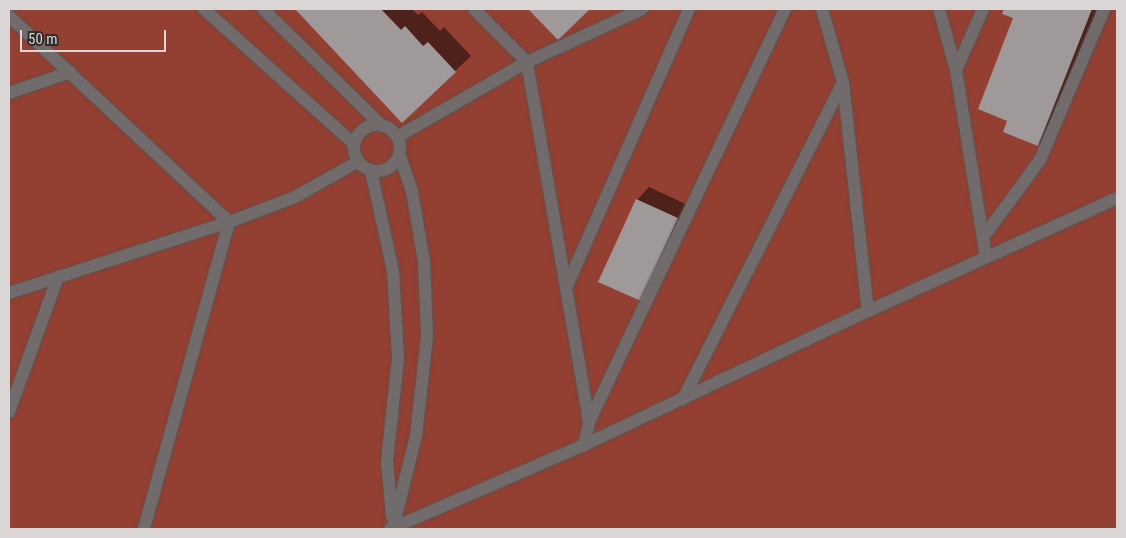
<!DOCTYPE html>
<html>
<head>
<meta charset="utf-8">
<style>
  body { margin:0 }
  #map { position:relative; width:1126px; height:538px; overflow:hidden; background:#3a3635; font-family:"Roboto Condensed",sans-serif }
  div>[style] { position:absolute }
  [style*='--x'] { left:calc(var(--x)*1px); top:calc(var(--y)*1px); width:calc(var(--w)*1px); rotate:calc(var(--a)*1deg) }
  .green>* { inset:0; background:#933f31 }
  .shadow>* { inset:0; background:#0007 }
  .building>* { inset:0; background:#9f9a99 }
  .roads { filter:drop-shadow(0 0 1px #585454) drop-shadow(0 0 1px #585454) }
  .minor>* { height:12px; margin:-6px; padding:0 6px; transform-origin:6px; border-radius:6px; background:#716c6b }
  .minor>.ring { margin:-6px; padding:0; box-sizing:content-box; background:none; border:12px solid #716c6b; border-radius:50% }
  span { translate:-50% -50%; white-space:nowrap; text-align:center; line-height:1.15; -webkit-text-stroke:5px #302c2b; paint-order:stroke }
  .frame { position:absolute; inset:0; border:10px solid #d9d6d5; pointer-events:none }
  .scale { position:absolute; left:20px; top:30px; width:146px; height:22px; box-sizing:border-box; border:2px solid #d9d6d5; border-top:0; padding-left:6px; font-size:15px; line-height:18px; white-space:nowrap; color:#d9d6d5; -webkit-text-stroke:4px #302c2b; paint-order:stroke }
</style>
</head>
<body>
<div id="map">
  <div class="green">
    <i style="clip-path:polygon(9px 9px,1117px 9px,1117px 529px,9px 529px)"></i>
  </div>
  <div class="shadow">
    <i style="clip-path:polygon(297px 9px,412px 9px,418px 15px,422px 12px,440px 31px,444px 27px,471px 56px,402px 121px)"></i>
    <i style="clip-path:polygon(530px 9px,588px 9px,558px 38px)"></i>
    <i style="clip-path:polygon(1006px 9px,1101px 9px,1054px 129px,1038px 145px,1009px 121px,1015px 17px,1004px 13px)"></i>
    <i style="clip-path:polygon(649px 187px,690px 206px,653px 287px,637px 200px)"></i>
  </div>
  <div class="building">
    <i style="clip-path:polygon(295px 9px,381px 9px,401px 30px,405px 26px,423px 46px,428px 42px,456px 72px,402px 123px)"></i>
    <i style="clip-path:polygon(528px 9px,590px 9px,558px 40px)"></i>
    <i style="clip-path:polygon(1004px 9px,1092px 9px,1038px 146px,1003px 132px,1007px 121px,978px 109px,1013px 18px,1002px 14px)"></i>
    <i style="clip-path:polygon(636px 199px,678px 218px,641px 301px,598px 282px)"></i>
  </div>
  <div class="roads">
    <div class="minor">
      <i style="--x:204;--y:9;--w:202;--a:42"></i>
      <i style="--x:263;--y:9;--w:167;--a:44.5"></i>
      <i style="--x:474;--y:9;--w:75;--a:45"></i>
      <i style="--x:527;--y:62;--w:365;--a:80.2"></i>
      <i style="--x:589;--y:422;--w:24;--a:102"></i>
      <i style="--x:822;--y:9;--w:76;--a:74"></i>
      <i style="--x:843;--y:82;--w:230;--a:83.8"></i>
      <i style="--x:939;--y:9;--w:63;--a:74.4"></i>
      <i style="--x:956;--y:70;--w:189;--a:80.9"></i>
      <i style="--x:9;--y:16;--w:301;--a:43.1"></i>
      <i style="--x:229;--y:222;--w:319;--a:105.5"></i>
      <i style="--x:956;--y:70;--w:67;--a:-66.1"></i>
      <i style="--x:9;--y:93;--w:65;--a:-19"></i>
      <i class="ring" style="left:354px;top:125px;width:34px;height:34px"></i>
      <i style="--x:397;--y:137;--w:150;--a:-30"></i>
      <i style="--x:527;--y:62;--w:127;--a:-24.7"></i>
      <i style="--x:371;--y:171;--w:102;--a:77.6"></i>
      <i style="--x:393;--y:271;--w:88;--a:86.7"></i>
      <i style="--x:398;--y:359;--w:103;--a:96.2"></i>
      <i style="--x:387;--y:461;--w:56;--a:84.9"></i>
      <i style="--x:984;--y:236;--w:94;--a:-53.6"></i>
      <i style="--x:1040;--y:160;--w:164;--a:-67"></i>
      <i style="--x:566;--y:288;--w:305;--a:-66.2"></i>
      <i style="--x:9;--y:293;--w:231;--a:-17.9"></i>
      <i style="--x:229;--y:222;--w:71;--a:-20.7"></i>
      <i style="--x:295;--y:197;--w:71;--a:-29.4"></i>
      <i style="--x:683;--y:399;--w:355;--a:-63.2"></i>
      <i style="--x:9;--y:412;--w:144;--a:-70.1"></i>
      <i style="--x:589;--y:422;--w:457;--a:-64.6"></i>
      <i style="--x:393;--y:528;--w:95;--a:-76"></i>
      <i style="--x:416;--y:436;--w:101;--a:-83.7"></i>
      <i style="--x:427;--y:336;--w:74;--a:-92.3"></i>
      <i style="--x:424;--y:262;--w:72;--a:-99.6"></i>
      <i style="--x:412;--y:191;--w:39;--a:-109"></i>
      <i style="--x:390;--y:529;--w:211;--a:-23.4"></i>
      <i style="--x:584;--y:445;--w:314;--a:-25.3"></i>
      <i style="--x:868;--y:311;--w:273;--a:-24.4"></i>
    </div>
  </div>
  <div class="frame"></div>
  <div class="scale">50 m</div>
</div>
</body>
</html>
